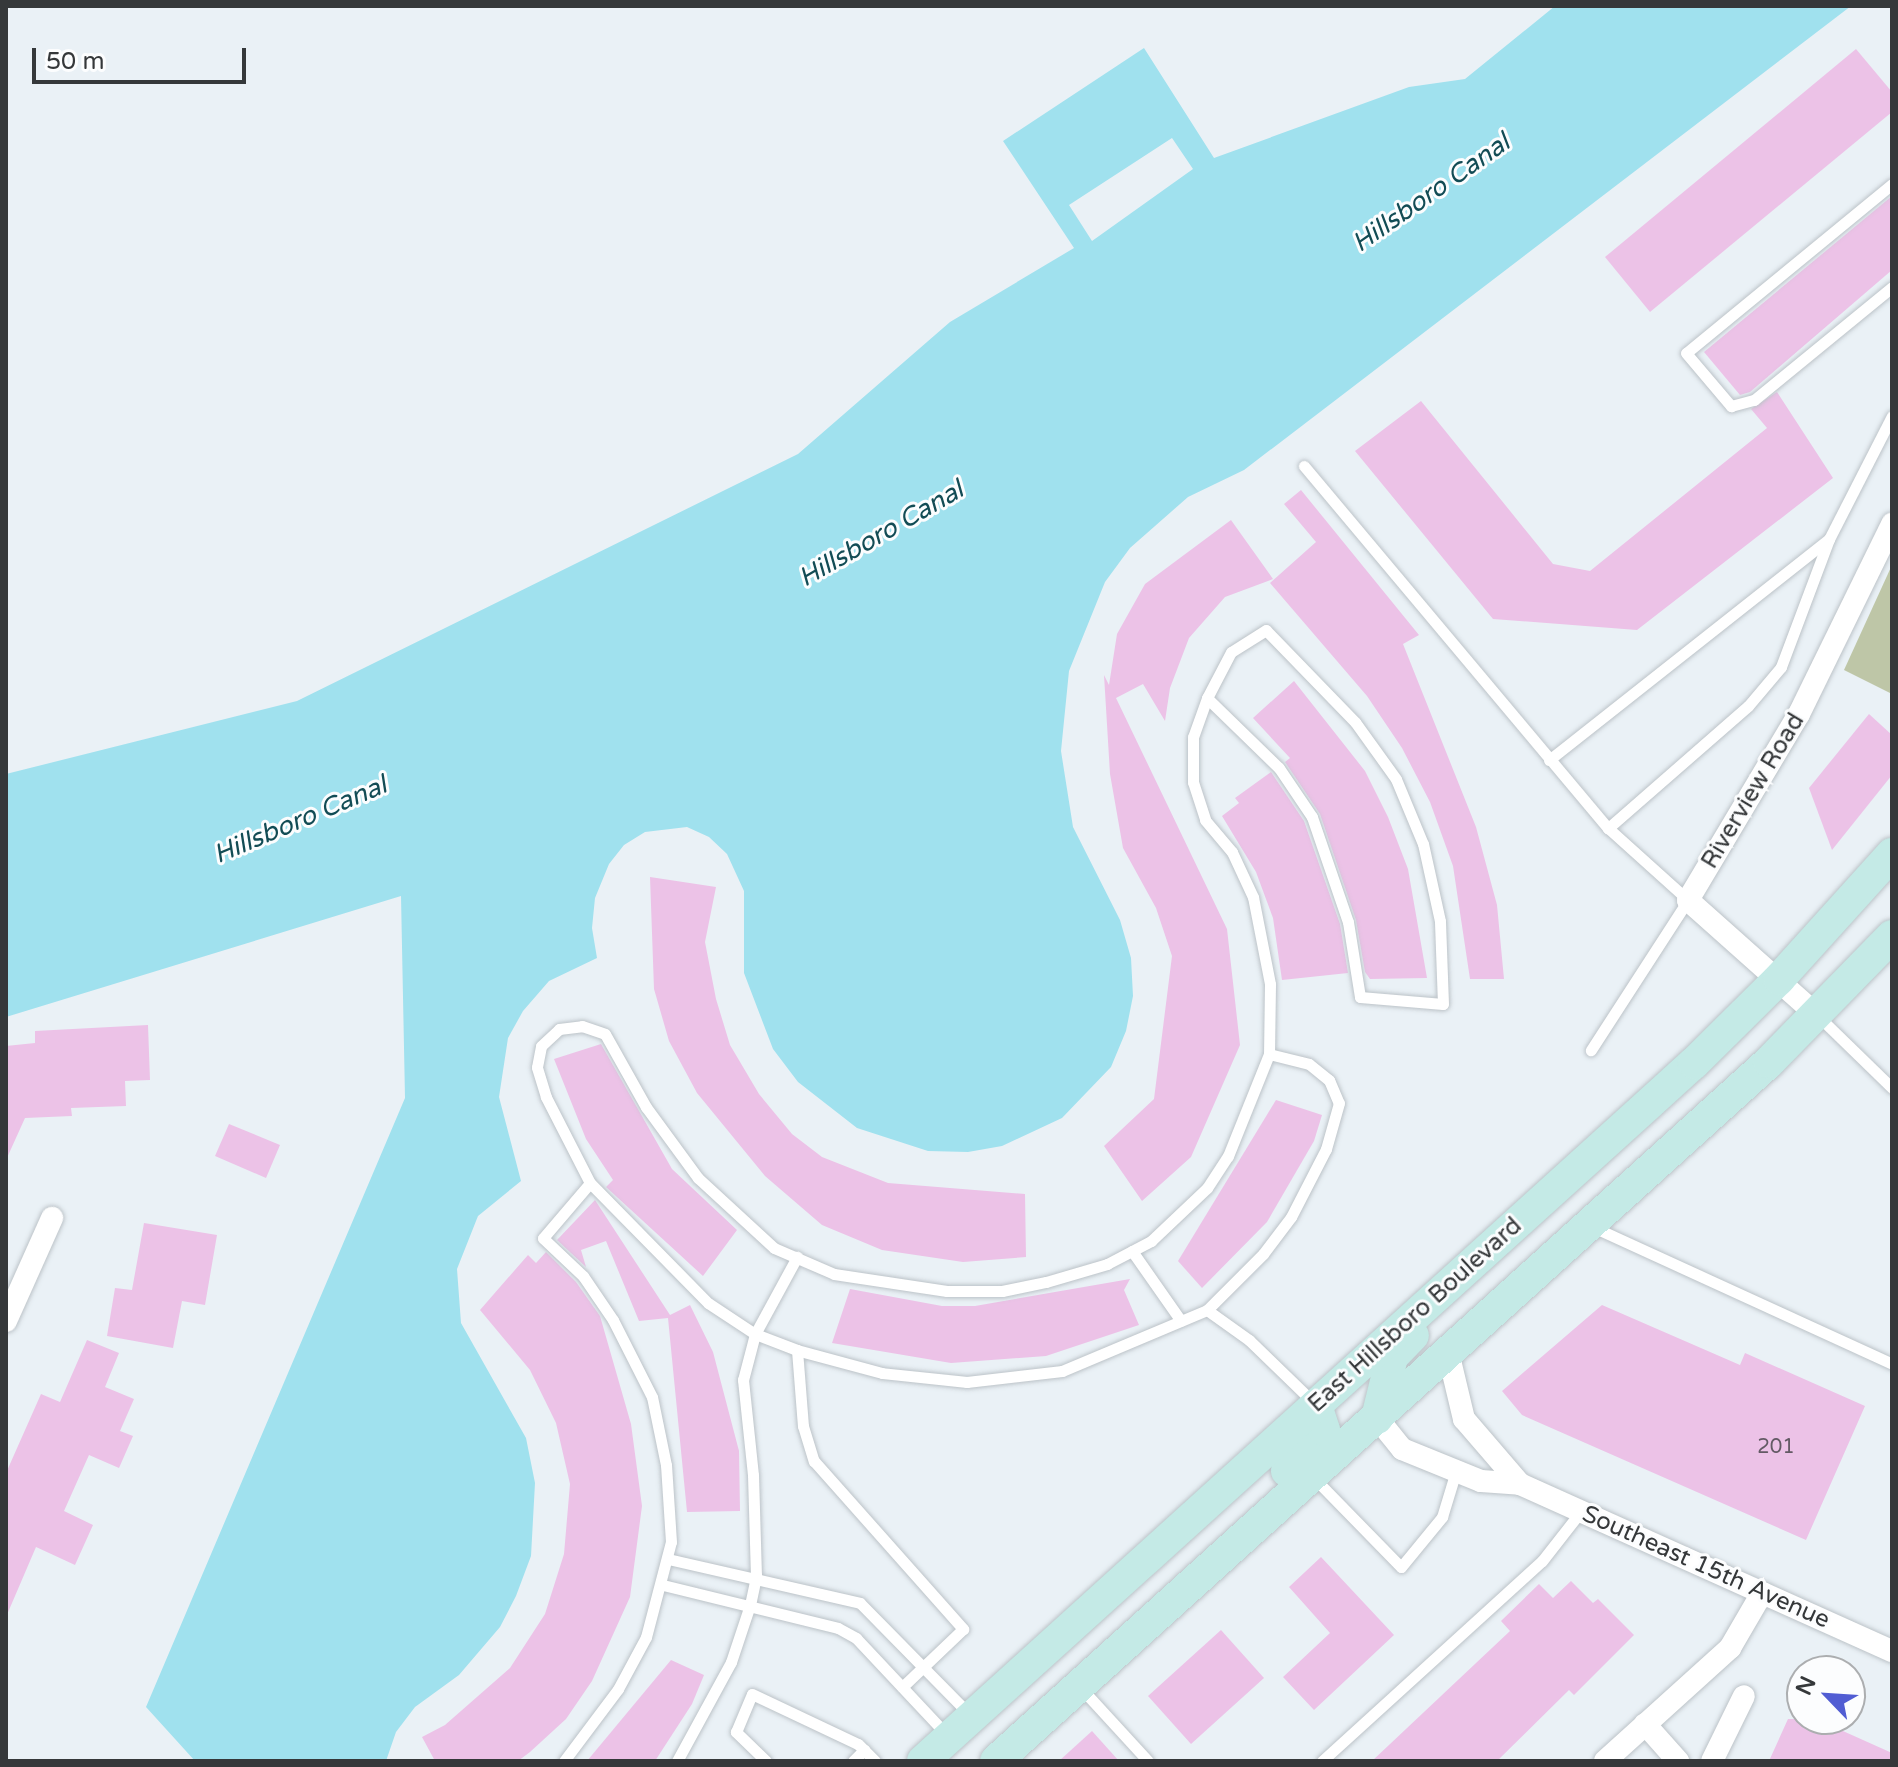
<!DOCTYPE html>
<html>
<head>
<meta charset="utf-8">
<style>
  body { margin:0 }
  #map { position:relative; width:1898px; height:1767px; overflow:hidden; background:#eaf1f6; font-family:"Varela Round",sans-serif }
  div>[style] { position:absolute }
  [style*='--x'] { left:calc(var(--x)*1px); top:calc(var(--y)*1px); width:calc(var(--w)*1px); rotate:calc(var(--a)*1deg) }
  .green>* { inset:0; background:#bec6a7 }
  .water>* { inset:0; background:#a0e1ee }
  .building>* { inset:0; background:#ecc2e7 }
  .roads { filter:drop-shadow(0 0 2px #bcc3c8) drop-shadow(0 0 2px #bcc3c8) }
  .lane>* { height:11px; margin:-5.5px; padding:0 5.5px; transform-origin:5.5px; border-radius:5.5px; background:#fff }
  .street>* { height:22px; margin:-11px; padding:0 11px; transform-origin:11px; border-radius:11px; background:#fff }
  .secondary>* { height:32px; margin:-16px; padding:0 16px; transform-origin:16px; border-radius:16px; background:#c4eae6 }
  span { translate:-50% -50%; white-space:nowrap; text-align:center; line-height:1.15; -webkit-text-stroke:6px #fcfdfe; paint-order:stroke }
  .number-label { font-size:20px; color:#635a65 }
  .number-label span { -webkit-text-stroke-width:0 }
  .street-label { font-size:24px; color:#35383a }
  .water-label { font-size:26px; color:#124c55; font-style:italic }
  .frame { position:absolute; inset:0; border:8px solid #35383a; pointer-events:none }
  .north { position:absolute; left:1786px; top:1655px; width:80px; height:80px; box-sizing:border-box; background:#fcfdfe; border:2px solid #acaeb0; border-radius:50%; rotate:295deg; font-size:22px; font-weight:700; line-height:32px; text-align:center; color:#35383a }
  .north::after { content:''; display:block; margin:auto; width:28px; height:36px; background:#515dd3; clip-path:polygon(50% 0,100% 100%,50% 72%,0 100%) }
  .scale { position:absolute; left:32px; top:48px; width:214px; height:36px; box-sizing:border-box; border:4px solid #35383a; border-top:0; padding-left:10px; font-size:24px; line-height:28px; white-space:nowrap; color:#35383a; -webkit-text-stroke:6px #fcfdfe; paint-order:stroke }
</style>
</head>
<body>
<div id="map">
  <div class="green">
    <i style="clip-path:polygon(1892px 565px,1892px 694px,1844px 670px)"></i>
  </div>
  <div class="water">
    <i style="clip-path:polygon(evenodd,1555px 6px,1851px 6px,1244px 470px,1188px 497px,1130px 548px,1105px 582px,1069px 671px,1061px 751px,1073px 827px,1120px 920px,1131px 958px,1133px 996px,1126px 1031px,1111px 1067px,1062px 1118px,1002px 1146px,968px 1152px,928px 1151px,857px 1128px,798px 1082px,773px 1049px,744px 973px,744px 891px,727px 854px,709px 837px,687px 827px,645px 832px,624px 845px,609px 864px,595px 898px,592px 928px,597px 958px,549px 981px,523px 1011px,508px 1038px,499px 1097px,521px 1181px,478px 1216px,457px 1269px,461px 1323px,526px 1438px,535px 1483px,531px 1556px,516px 1596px,500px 1627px,459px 1675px,415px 1707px,396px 1732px,386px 1761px,195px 1761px,146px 1707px,405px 1098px,401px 896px,6px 1017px,6px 774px,297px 701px,798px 454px,950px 322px,1074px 248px,1003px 141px,1144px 48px,1214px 158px,1409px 87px,1465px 79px,1555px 6px,1172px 138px,1193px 169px,1092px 241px,1069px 205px,1172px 138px)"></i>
  </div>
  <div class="building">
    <i style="clip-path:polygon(1856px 49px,1892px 92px,1892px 112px,1650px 312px,1605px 257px)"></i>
    <i style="clip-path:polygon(1892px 196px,1892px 270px,1750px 392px,1740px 395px,1704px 352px)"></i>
    <i style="clip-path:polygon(1777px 392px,1833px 478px,1637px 630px,1493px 619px,1355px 451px,1421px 401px,1553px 564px,1590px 571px,1767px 428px,1751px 409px)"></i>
    <i style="clip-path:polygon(1301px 490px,1419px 635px,1403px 644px,1476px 827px,1497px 905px,1504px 979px,1470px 979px,1453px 866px,1430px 802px,1402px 748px,1367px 696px,1270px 583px,1316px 542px,1284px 504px)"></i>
    <i style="clip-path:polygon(1231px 520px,1273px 579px,1225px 597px,1189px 638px,1170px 688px,1165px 721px,1143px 684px,1116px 698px,1227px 929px,1240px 1045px,1191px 1157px,1142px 1201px,1104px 1146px,1154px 1099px,1172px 956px,1156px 908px,1123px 848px,1110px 774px,1104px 675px,1109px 685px,1117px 634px,1145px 584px)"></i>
    <i style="clip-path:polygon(1294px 681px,1365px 771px,1388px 817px,1408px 869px,1427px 978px,1370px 979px,1365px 972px,1356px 920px,1320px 814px,1285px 762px,1290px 758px,1253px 718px)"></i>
    <i style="clip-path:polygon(1869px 714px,1892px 735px,1892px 775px,1832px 850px,1809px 788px)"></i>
    <i style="clip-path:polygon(1271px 772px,1304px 821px,1340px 924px,1348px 973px,1282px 980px,1273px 918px,1256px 872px,1222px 816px,1239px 803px,1235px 798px)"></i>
    <i style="clip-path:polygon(650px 877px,716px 887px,705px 942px,716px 999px,730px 1045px,759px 1094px,792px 1134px,822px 1157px,888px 1183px,1025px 1194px,1026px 1257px,963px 1262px,882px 1250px,822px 1225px,765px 1176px,697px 1093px,669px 1041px,654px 989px)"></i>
    <i style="clip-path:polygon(148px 1025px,150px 1080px,125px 1081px,126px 1106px,71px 1108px,72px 1116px,25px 1118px,6px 1160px,6px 1046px,35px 1043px,35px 1031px)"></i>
    <i style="clip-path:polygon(601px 1044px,672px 1169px,737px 1230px,703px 1276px,606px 1187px,613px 1180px,586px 1139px,554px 1059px)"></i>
    <i style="clip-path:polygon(1276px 1100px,1322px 1115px,1314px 1141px,1267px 1222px,1202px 1288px,1178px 1261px)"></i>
    <i style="clip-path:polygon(229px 1124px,280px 1145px,266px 1178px,215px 1156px)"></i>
    <i style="clip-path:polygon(595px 1200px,670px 1315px,690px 1305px,713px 1352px,739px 1451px,740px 1511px,687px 1512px,668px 1318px,639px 1321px,606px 1241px,581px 1250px,586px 1267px,557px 1240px)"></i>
    <i style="clip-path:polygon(144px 1223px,217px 1235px,205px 1305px,182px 1301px,173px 1348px,107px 1336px,115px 1288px,132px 1290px)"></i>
    <i style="clip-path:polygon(546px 1252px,576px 1282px,600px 1316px,631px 1424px,642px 1506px,630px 1597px,592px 1681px,566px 1719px,530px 1752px,518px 1761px,435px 1761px,422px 1737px,445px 1725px,510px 1668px,545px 1614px,564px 1554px,570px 1484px,556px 1423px,530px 1370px,480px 1310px,528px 1255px,536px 1263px)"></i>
    <i style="clip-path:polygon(1130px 1279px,1124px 1290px,1139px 1325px,1046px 1356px,951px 1363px,832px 1343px,850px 1289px,942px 1306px,975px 1306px)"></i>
    <i style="clip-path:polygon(1602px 1305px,1740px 1365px,1745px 1353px,1865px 1406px,1806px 1540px,1522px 1415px,1502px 1391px)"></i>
    <i style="clip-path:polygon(87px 1340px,119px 1353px,105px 1387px,134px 1399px,120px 1431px,133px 1436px,119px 1468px,89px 1455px,64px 1511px,93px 1525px,75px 1565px,36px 1547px,6px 1617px,6px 1473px,41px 1394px,60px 1402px)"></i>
    <i style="clip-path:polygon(1321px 1557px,1394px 1635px,1314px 1710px,1283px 1677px,1330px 1633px,1289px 1587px)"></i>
    <i style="clip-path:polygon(1571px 1581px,1593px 1603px,1598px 1599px,1634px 1635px,1574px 1695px,1569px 1690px,1497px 1761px,1372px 1761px,1510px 1631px,1501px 1621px,1539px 1584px,1553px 1598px)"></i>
    <i style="clip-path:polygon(1221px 1630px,1264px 1678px,1191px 1744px,1148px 1696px)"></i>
    <i style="clip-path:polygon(671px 1660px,704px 1675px,692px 1704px,655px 1761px,587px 1761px)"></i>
    <i style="clip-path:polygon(1788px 1719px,1838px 1719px,1834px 1727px,1892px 1753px,1892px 1761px,1769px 1761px)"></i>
    <i style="clip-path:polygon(1092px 1731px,1119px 1761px,1059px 1761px)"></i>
  </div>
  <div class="roads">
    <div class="lane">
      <i style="--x:1892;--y:184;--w:266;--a:140.6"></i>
      <i style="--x:1686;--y:353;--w:70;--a:49.7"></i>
      <i style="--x:1731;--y:406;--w:24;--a:-15"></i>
      <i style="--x:1754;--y:400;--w:178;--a:-39.3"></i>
      <i style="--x:1304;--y:466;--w:473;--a:50"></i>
      <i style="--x:1608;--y:828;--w:108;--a:42"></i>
      <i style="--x:1688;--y:900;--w:179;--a:122.9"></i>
      <i style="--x:1829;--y:539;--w:138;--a:-62.9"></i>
      <i style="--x:1207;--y:698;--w:100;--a:44.2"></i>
      <i style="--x:1279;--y:768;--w:59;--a:56"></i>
      <i style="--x:1312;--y:817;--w:111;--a:71.1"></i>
      <i style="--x:1348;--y:922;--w:76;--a:80.9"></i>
      <i style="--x:1360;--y:997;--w:83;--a:4.8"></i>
      <i style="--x:1443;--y:1004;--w:83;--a:-92.1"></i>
      <i style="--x:1440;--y:921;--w:79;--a:-102.4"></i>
      <i style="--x:1423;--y:844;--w:70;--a:-112.6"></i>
      <i style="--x:1396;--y:779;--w:70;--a:-125.7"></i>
      <i style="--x:1355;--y:722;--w:128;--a:-134.1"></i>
      <i style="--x:1266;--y:630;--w:41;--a:147.8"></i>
      <i style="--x:1231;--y:652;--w:52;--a:117.6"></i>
      <i style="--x:1207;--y:698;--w:41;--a:109.7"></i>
      <i style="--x:1193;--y:737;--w:45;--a:90"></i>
      <i style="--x:1193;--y:782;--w:40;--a:72"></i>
      <i style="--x:1205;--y:820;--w:42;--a:49.8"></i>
      <i style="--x:1232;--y:852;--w:50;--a:65"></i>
      <i style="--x:1253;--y:897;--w:89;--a:78.9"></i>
      <i style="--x:1270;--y:984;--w:70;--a:90.8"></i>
      <i style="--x:1269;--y:1054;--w:41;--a:14"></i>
      <i style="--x:1309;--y:1064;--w:26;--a:39"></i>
      <i style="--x:1329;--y:1080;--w:25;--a:67"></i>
      <i style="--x:1339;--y:1103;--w:48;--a:105.8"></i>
      <i style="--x:1326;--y:1149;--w:76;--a:117.2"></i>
      <i style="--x:1291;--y:1217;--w:46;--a:127.1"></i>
      <i style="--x:1263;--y:1254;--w:79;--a:135"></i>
      <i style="--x:1207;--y:1310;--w:52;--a:35.5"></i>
      <i style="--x:1249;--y:1340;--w:92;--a:44.1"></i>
      <i style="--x:1549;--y:760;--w:357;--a:-38.3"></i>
      <i style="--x:1829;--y:539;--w:137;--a:110.6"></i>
      <i style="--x:1781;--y:667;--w:51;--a:130.2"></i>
      <i style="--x:1748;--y:706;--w:186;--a:138.9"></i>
      <i style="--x:1818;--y:1016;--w:103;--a:44.2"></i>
      <i style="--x:1591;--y:1226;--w:331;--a:24.6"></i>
      <i style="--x:1132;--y:1251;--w:85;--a:55"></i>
      <i style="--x:1207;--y:1310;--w:157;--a:157.2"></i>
      <i style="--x:1062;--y:1371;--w:96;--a:173.4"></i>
      <i style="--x:967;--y:1382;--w:85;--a:-174"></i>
      <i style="--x:882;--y:1373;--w:88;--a:-164.9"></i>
      <i style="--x:797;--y:1350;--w:45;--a:-159.1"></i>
      <i style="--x:755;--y:1334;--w:56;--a:-146.6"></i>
      <i style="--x:708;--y:1303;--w:168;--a:-134.5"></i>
      <i style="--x:590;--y:1183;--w:97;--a:-117.1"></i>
      <i style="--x:546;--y:1097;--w:31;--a:-107"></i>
      <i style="--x:537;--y:1067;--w:21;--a:-79"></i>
      <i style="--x:541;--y:1046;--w:25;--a:-43"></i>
      <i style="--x:559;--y:1029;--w:23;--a:-7"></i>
      <i style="--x:582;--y:1026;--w:24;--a:19"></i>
      <i style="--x:605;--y:1034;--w:84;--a:60.7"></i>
      <i style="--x:646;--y:1107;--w:88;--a:53.8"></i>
      <i style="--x:698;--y:1178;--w:103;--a:42.6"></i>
      <i style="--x:774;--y:1248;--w:65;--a:23.4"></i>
      <i style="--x:834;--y:1274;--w:114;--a:8.6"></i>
      <i style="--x:947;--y:1291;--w:55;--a:0"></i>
      <i style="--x:1002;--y:1291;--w:45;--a:-11.6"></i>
      <i style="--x:1046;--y:1282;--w:64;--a:-16.4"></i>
      <i style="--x:1107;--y:1264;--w:50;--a:-27.6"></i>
      <i style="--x:1151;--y:1241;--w:77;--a:-43.4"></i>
      <i style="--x:1207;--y:1188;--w:38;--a:-57"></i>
      <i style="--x:1228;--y:1156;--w:110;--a:-68.1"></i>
      <i style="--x:797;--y:1350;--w:76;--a:85.5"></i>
      <i style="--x:803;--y:1426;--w:37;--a:73"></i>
      <i style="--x:814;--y:1461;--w:225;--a:48.4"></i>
      <i style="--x:963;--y:1629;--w:84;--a:136.4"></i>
      <i style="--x:1315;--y:1479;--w:123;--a:45.7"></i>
      <i style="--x:1401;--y:1567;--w:65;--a:-50.6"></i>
      <i style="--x:1442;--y:1517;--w:48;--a:-73.1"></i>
      <i style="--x:668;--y:1559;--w:197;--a:12.9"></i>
      <i style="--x:860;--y:1603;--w:158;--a:45.5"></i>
      <i style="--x:663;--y:1585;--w:180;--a:13.8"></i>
      <i style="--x:838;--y:1628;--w:21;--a:29"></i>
      <i style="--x:856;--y:1638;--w:134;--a:46.8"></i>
      <i style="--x:1081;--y:1688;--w:99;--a:47.5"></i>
      <i style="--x:564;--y:1761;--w:90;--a:-53.1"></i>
      <i style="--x:618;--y:1689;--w:59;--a:-61.7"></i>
      <i style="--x:646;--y:1637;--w:98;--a:-75.3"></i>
      <i style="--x:671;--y:1542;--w:77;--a:-93.7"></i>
      <i style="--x:666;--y:1465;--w:69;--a:-101.6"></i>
      <i style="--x:652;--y:1397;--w:86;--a:-116.9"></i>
      <i style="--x:613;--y:1320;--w:53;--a:-124.3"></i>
      <i style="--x:583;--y:1276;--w:55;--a:-136.5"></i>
      <i style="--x:543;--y:1238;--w:72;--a:-49.5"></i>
      <i style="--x:677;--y:1761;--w:113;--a:-61.4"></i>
      <i style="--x:731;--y:1662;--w:60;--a:-71.6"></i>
      <i style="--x:750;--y:1605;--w:30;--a:-78"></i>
      <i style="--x:756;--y:1576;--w:101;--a:-91.7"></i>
      <i style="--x:753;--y:1475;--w:96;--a:-96"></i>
      <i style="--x:743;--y:1380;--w:48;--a:-75.4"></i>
      <i style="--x:755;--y:1334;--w:88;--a:-61.4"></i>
      <i style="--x:766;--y:1761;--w:42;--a:-136"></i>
      <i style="--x:736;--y:1732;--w:41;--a:-67.2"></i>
      <i style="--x:752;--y:1694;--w:117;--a:25.3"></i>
      <i style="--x:858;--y:1744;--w:24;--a:45"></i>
      <i style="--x:853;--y:1761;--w:16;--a:-45"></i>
      <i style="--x:1322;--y:1761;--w:297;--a:-42.3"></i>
      <i style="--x:1542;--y:1561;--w:63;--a:-52"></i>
    </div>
    <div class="street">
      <i style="--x:1818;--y:1016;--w:174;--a:-138.3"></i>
      <i style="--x:1688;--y:900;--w:217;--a:-59.2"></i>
      <i style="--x:1799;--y:714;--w:212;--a:-63.9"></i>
      <i style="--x:6;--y:1321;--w:113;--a:-65.9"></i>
      <i style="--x:1448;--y:1352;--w:69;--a:76.6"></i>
      <i style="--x:1464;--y:1419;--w:86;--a:49.3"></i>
      <i style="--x:1377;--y:1418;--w:40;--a:51"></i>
      <i style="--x:1402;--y:1449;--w:85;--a:22.1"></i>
      <i style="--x:1481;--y:1481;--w:39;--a:4"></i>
      <i style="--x:1520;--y:1484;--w:408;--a:24.2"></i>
      <i style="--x:1645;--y:1724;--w:50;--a:48.3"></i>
      <i style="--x:1605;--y:1761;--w:169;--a:-42.1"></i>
      <i style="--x:1730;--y:1648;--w:64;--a:-59.8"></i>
      <i style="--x:1712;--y:1761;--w:72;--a:-63.8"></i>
    </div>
    <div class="secondary">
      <i style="--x:1377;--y:1418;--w:63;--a:-76.2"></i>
      <i style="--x:1392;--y:1357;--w:30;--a:-46"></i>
      <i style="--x:1287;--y:1471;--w:55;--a:-47.9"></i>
      <i style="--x:1324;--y:1430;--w:26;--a:-108"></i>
      <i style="--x:923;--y:1761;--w:1040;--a:-42.16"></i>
      <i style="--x:1694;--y:1063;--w:120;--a:-44.7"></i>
      <i style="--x:1779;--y:979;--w:169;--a:-47.9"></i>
      <i style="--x:996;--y:1761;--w:1042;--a:-42.12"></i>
      <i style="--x:1769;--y:1062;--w:176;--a:-45.7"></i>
    </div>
  </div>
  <div class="number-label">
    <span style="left:1776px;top:1447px">201</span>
  </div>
  <div class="street-label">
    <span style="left:1753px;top:791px;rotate:-59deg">Riverview Road</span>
    <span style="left:1415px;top:1315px;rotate:-42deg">East Hillsboro Boulevard</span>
    <span style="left:1706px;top:1567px;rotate:24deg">Southeast 15th Avenue</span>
  </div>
  <div class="water-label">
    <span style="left:1431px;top:193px;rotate:-35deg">Hillsboro Canal</span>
    <span style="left:881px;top:534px;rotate:-30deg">Hillsboro Canal</span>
    <span style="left:300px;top:820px;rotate:-23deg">Hillsboro Canal</span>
  </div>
  <div class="frame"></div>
  <div class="north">N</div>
  <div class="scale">50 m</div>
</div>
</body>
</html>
